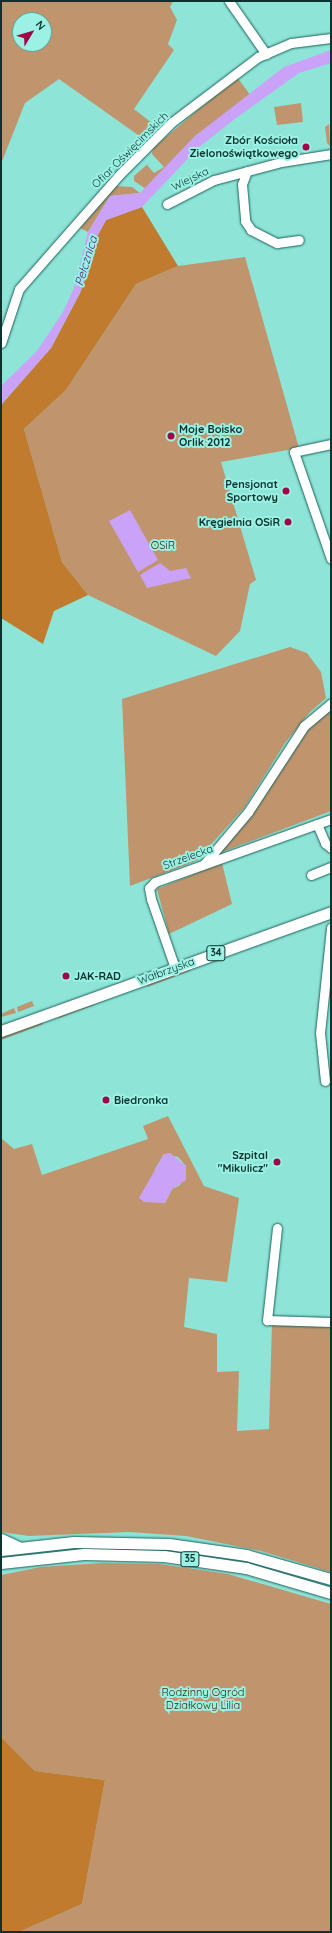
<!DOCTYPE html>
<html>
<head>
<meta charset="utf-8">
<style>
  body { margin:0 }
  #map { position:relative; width:332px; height:1933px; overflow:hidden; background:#8de4d7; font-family:Quicksand,sans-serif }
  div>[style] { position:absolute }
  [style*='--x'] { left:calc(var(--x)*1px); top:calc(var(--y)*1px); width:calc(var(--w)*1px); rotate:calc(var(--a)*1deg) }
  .green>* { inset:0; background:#c0956d }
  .forest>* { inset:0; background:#c07b2e }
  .water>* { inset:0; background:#caa3f9 }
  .roads { filter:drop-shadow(0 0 1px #1b6159) drop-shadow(0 0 1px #1b6159) }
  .minor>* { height:9px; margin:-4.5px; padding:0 4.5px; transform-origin:4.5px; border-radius:4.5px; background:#fff }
  .major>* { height:11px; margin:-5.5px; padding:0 5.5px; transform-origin:5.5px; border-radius:5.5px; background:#fff }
  .dots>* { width:11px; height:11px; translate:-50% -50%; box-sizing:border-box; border:2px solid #9af1e4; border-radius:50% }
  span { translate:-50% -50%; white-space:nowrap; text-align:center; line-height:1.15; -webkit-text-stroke:4px #9af1e4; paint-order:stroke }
  .shield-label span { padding:1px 3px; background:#9af1e4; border:1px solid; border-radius:3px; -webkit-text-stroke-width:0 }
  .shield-label { font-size:10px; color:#0c322e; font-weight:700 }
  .poi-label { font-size:11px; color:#0c322e; font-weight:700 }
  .right { translate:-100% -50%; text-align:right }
  .left { translate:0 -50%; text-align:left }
  .street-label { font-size:11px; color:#0c322e }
  .park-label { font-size:11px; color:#462908 }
  .water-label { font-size:12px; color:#552182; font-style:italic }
  .frame { position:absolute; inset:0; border:2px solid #0c322e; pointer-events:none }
  .north { position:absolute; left:12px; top:12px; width:40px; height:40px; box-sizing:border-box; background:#9af1e4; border:1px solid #61a59b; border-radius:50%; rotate:52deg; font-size:11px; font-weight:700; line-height:16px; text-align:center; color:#0c322e }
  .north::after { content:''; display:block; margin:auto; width:14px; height:18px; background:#9f064a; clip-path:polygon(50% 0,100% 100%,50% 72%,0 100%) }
</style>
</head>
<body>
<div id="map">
  <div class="green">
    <i style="clip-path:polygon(evenodd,1px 1px,173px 1px,170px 7px,177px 20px,168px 44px,174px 50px,134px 109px,157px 127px,145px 140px,59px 79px,25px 103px,1px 164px,1px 1px,20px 20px,44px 20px,44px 44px,20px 44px,20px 20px)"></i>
    <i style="clip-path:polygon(237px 77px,251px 96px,195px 136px,146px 189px,134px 181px,134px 176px,151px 161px,147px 165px,154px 173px,164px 167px,152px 154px,153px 148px)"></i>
    <i style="clip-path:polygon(301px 103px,303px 122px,277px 125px,274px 107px)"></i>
    <i style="clip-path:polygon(329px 124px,330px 145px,331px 147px,327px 143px,325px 127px)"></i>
    <i style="clip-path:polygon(116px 186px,132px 187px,140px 193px,110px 196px,88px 232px,80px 228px)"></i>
    <i style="clip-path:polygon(245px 257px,299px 448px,221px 462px,256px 580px,250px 584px,240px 631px,216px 656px,88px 595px,62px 562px,24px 429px,66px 390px,136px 284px,178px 266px)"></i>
    <i style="clip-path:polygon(290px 647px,307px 653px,321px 672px,326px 698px,310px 712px,285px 743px,244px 808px,196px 861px,130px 886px,122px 699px)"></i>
    <i style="clip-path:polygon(331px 706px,331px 811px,211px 856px,306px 727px)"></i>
    <i style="clip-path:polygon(222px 863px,232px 904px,169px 934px,157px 889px)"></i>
    <i style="clip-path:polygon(187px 969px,190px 971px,147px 987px,148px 983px)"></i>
    <i style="clip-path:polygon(32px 1001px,34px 1006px,18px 1012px,17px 1007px)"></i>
    <i style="clip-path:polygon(92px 1004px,94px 1005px,57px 1019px,62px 1014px)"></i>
    <i style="clip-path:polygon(14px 1008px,16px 1013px,1px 1017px,1px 1014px)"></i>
    <i style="clip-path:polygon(41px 1022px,44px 1024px,1px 1040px,1px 1037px)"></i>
    <i style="clip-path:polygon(evenodd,168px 1116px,204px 1186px,239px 1198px,227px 1282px,189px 1278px,184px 1327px,217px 1334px,217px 1372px,239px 1371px,237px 1431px,269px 1429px,272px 1323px,331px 1325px,331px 1572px,261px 1551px,186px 1536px,129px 1532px,29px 1536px,1px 1532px,1px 1138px,14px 1149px,32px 1144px,42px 1175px,148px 1139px,143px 1126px,168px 1116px,164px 1154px,178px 1157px,186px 1166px,180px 1185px,172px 1189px,165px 1203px,154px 1200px,155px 1169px,164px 1154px)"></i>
    <i style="clip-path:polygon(103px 1563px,160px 1564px,228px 1574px,331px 1604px,331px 1932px,19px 1932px,82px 1904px,105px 1780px,35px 1771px,1px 1737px,1px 1575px,41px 1567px)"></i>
  </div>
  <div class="forest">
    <i style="clip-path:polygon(142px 207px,178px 266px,136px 284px,66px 390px,24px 429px,62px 562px,88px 595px,54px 611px,43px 644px,1px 618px,1px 405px,51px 348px,80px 293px,94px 255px,93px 244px,106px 220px)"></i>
    <i style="clip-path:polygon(1px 1737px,35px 1771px,105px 1780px,82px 1904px,19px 1932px,1px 1932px)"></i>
  </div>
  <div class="water">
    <i style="clip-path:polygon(331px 50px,331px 63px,299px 73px,236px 118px,198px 148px,142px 207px,106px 220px,93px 244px,94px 255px,80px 293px,51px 348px,1px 405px,1px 386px,37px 351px,63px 312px,74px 288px,88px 232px,110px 196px,140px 193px,195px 136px,284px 67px)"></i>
    <i style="clip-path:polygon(130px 510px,158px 560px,138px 572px,109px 521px)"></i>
    <i style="clip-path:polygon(160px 563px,170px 571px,186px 568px,191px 578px,147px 588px,140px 575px)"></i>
    <i style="clip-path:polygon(170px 1153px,186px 1166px,186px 1180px,172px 1189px,165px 1203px,144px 1202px,139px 1198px,164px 1154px)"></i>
  </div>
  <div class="roads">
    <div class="minor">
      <i style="--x:229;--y:1;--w:65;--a:55.1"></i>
      <i style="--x:247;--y:171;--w:14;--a:111"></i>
      <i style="--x:242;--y:184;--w:37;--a:85"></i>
      <i style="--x:245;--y:221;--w:11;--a:56"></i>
      <i style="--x:251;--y:230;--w:29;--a:27"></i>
      <i style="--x:277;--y:243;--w:22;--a:-8"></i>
      <i style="--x:167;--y:204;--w:53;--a:-27.1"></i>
      <i style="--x:214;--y:180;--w:69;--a:-15"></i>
      <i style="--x:281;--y:162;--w:51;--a:-9.1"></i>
      <i style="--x:1;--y:343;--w:57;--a:-71.6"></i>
      <i style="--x:19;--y:289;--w:153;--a:-48.7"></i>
      <i style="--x:120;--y:174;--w:74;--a:-45"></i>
      <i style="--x:172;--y:122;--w:108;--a:-37.1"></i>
      <i style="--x:258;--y:57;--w:36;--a:-23"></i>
      <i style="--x:291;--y:43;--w:40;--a:-7.1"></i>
      <i style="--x:331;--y:444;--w:38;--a:168"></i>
      <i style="--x:294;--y:452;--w:113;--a:70.9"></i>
      <i style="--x:317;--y:824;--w:21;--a:67"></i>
      <i style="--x:325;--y:843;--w:8;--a:40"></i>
      <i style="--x:205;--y:863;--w:67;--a:-49.9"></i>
      <i style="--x:248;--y:812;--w:103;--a:-56.9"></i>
      <i style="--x:304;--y:726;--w:35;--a:-40"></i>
      <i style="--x:311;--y:875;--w:22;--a:-22"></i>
      <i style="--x:175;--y:968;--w:73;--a:-109.2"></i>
      <i style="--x:151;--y:899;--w:11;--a:-100"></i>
      <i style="--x:149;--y:888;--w:8;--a:-45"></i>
      <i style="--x:155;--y:882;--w:187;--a:-19.7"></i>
      <i style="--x:325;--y:1081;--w:48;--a:-95.9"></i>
      <i style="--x:320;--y:1033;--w:106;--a:-84"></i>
      <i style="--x:277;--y:1228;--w:93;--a:96.2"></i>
      <i style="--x:267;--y:1320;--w:64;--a:1.8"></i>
    </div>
    <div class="major">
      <i style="--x:1;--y:1031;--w:351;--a:-19.8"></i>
      <i style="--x:1;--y:1539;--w:19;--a:25"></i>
      <i style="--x:1;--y:1550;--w:73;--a:-6.3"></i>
      <i style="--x:74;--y:1542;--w:95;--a:1.2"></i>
      <i style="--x:169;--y:1544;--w:78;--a:8.1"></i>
      <i style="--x:246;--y:1555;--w:88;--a:15.8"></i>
      <i style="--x:1;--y:1563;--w:83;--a:-6.2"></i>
      <i style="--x:84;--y:1554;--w:80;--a:1.4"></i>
      <i style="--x:164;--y:1556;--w:83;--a:8.3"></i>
      <i style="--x:246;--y:1568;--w:89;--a:16.4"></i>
    </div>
  </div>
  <div class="dots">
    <i style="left:306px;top:147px;background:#9f064a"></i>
    <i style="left:171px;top:436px;background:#9f064a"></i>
    <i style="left:286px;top:491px;background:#9f064a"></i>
    <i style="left:288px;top:522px;background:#9f064a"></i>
    <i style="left:66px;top:976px;background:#9f064a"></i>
    <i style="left:106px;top:1100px;background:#9f064a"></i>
    <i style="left:277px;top:1162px;background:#9f064a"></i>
  </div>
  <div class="shield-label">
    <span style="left:216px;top:953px">34</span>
    <span style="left:190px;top:1559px">35</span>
  </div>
  <div class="poi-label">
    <span class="right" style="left:298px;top:147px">Zbór Kościoła<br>Zielonoświątkowego</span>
    <span class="left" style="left:179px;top:436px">Moje Boisko<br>Orlik 2012</span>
    <span class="right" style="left:278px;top:491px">Pensjonat<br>Sportowy</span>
    <span class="right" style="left:280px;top:522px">Kręgielnia OSiR</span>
    <span class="left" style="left:74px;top:976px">JAK-RAD</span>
    <span class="left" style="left:114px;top:1100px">Biedronka</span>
    <span class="right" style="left:268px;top:1162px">Szpital<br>"Mikulicz"</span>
  </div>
  <div class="street-label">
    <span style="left:130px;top:150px;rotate:-45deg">Ofiar Oświęcimskich</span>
    <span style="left:190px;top:179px;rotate:-26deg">Wiejska</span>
    <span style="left:188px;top:857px;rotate:-20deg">Strzelecka</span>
    <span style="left:166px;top:971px;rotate:-20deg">Wałbrzyska</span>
  </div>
  <div class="park-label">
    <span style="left:163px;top:545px">OSiR</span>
    <span style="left:203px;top:1699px">Rodzinny Ogród<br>Działkowy Lilia</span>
  </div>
  <div class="water-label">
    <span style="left:86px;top:261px;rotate:-73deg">Pełcznica</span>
  </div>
  <div class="frame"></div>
  <div class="north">N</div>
</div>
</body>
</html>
